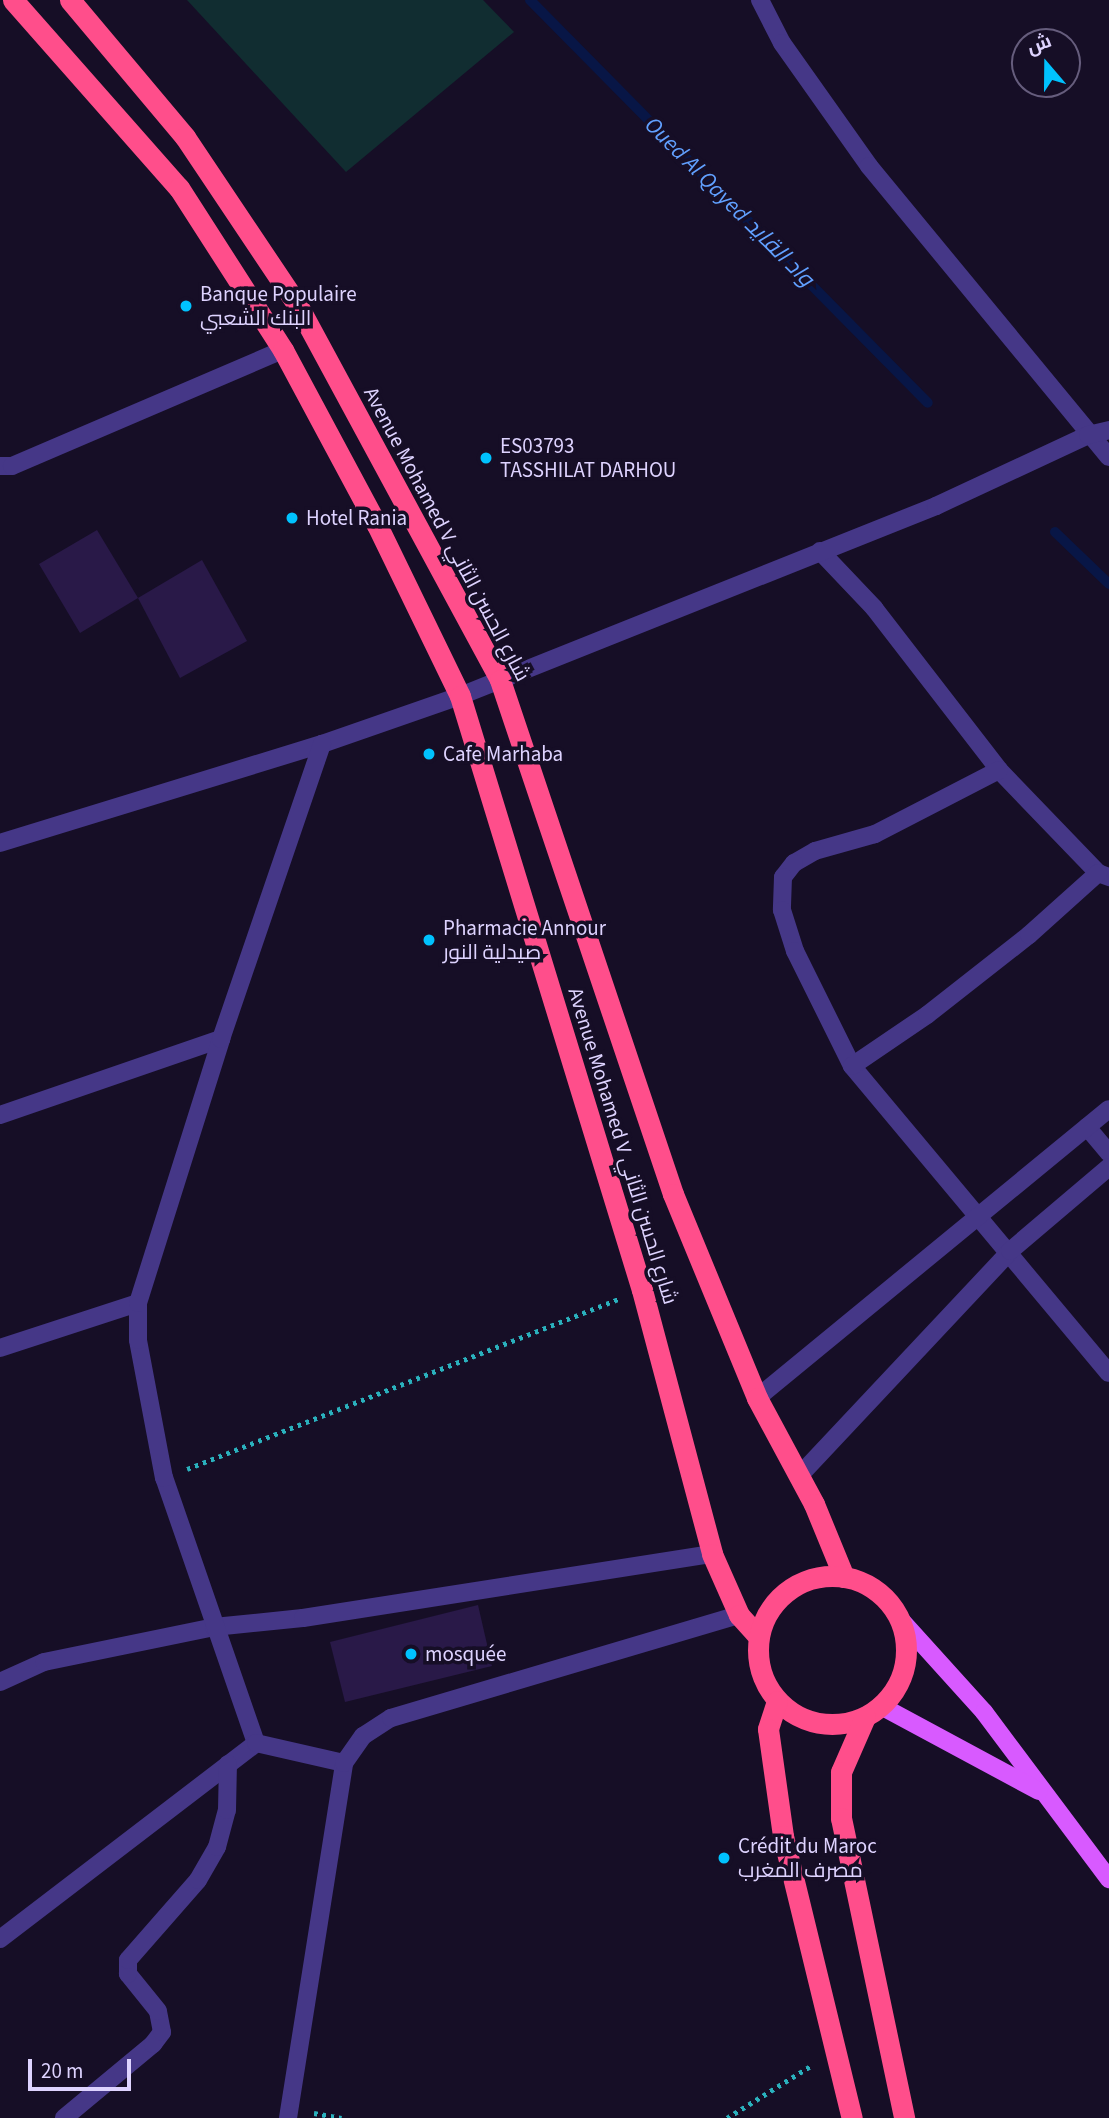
<!DOCTYPE html>
<html>
<head>
<meta charset="utf-8">
<style>
  body { margin:0 }
  #map { position:relative; width:1109px; height:2118px; overflow:hidden; background:#160e26; font-family:"Source Sans 3",Cairo,sans-serif }
  div>[style] { position:absolute }
  [style*='--x'] { left:calc(var(--x)*1px); top:calc(var(--y)*1px); width:calc(var(--w)*1px); rotate:calc(var(--a)*1deg) }
  .green>* { inset:0; background:#112d31 }
  .stream>* { height:10px; margin:-5px; padding:0 5px; transform-origin:5px; border-radius:5px; background:#081646 }
  .building>* { inset:0; background:#291948 }
  .path>* { height:4.5px; margin-top:-2.25px; transform-origin:0; background:repeating-linear-gradient(90deg,#2ab1bd 0 3.5px,transparent 0 8.5px) }
  .minor>* { height:18px; margin:-9px; padding:0 9px; transform-origin:9px; border-radius:9px; background:#453787 }
  .major>* { height:18px; margin:-9px; padding:0 9px; transform-origin:9px; border-radius:9px; background:#d85aff }
  .highway>* { height:21px; margin:-10.5px; padding:0 10.5px; transform-origin:10.5px; border-radius:10.5px; background:#ff4e8b }
  .highway>.ring { margin:-10.5px; padding:0; box-sizing:content-box; background:none; border:21px solid #ff4e8b; border-radius:50% }
  .dots>* { width:19px; height:19px; translate:-50% -50%; box-sizing:border-box; border:4px solid #160e26; border-radius:50% }
  span { translate:-50% -50%; white-space:nowrap; text-align:center; line-height:1.15; -webkit-text-stroke:7px #160e26; paint-order:stroke }
  .poi-label { font-size:21px; color:#ded3ff }
  .left { translate:0 -50%; text-align:left }
  .street-label { font-size:21px; color:#ded3ff }
  .water-label { font-size:23px; color:#61a0ff; font-style:italic }
  .north { position:absolute; left:1011px; top:28px; width:70px; height:70px; box-sizing:border-box; background:#160e26; border:2px solid #665d7d; border-radius:50%; rotate:340deg; font-size:19px; font-weight:700; line-height:28px; text-align:center; color:#ded3ff }
  .north::after { content:''; display:block; margin:auto; width:24px; height:32px; background:#00c2fe; clip-path:polygon(50% 0,100% 100%,50% 72%,0 100%) }
  .scale { position:absolute; left:28px; top:2059px; width:103px; height:32px; box-sizing:border-box; border:4px solid #ded3ff; border-top:0; padding-left:9px; font-size:21px; line-height:24px; white-space:nowrap; color:#ded3ff; -webkit-text-stroke:5px #160e26; paint-order:stroke }
</style>
</head>
<body>
<div id="map">
  <div class="green">
    <i style="clip-path:polygon(187px 0,483px 0,514px 32px,346px 172px)"></i>
  </div>
  <div class="stream">
    <i style="--x:530;--y:0;--w:566;--a:45.36"></i>
    <i style="--x:1055;--y:532;--w:75;--a:43.9"></i>
  </div>
  <div class="building">
    <i style="clip-path:polygon(97px 530px,138px 598px,80px 633px,39px 564px)"></i>
    <i style="clip-path:polygon(202px 560px,247px 641px,180px 678px,138px 598px)"></i>
    <i style="clip-path:polygon(478px 1605px,492px 1666px,345px 1702px,330px 1642px)"></i>
  </div>
  <div class="path">
    <i style="--x:187;--y:1469;--w:463;--a:-21.5"></i>
    <i style="--x:314;--y:2113;--w:28;--a:10"></i>
    <i style="--x:727;--y:2118;--w:100;--a:-31.9"></i>
  </div>
  <div class="minor">
    <i style="--x:760;--y:0;--w:48;--a:62.9"></i>
    <i style="--x:782;--y:43;--w:151;--a:54.7"></i>
    <i style="--x:869;--y:166;--w:377;--a:50.5"></i>
    <i style="--x:0;--y:466;--w:12;--a:0"></i>
    <i style="--x:12;--y:466;--w:295;--a:-23.2"></i>
    <i style="--x:820;--y:551;--w:79;--a:46.5"></i>
    <i style="--x:874;--y:608;--w:205;--a:52.3"></i>
    <i style="--x:999;--y:770;--w:143;--a:46.1"></i>
    <i style="--x:1098;--y:873;--w:12;--a:20"></i>
    <i style="--x:999;--y:770;--w:140;--a:152.7"></i>
    <i style="--x:875;--y:834;--w:62;--a:164.2"></i>
    <i style="--x:815;--y:851;--w:24;--a:150"></i>
    <i style="--x:794;--y:863;--w:18;--a:128"></i>
    <i style="--x:783;--y:877;--w:33;--a:92"></i>
    <i style="--x:782;--y:910;--w:43;--a:72.4"></i>
    <i style="--x:795;--y:951;--w:128;--a:63.6"></i>
    <i style="--x:852;--y:1066;--w:400;--a:50.1"></i>
    <i style="--x:0;--y:843;--w:337;--a:-17.1"></i>
    <i style="--x:322;--y:744;--w:146;--a:-19.2"></i>
    <i style="--x:460;--y:696;--w:513;--a:-21.76"></i>
    <i style="--x:936;--y:506;--w:168;--a:-25"></i>
    <i style="--x:1088;--y:435;--w:22;--a:-13"></i>
    <i style="--x:852;--y:1066;--w:91;--a:-34.2"></i>
    <i style="--x:927;--y:1015;--w:130;--a:-38.1"></i>
    <i style="--x:1029;--y:935;--w:93;--a:-41.9"></i>
    <i style="--x:0;--y:1115;--w:234;--a:-19"></i>
    <i style="--x:1087;--y:1127;--w:34;--a:50"></i>
    <i style="--x:0;--y:1348;--w:145;--a:-18.1"></i>
    <i style="--x:757;--y:1398;--w:455;--a:-39.4"></i>
    <i style="--x:800;--y:1475;--w:307;--a:-46.8"></i>
    <i style="--x:1010;--y:1251;--w:130;--a:-40.3"></i>
    <i style="--x:0;--y:1682;--w:48;--a:-24.4"></i>
    <i style="--x:44;--y:1662;--w:174;--a:-11.6"></i>
    <i style="--x:214;--y:1627;--w:89;--a:-5.8"></i>
    <i style="--x:303;--y:1618;--w:414;--a:-8.9"></i>
    <i style="--x:256;--y:1743;--w:281;--a:-109.1"></i>
    <i style="--x:164;--y:1478;--w:140;--a:-100.7"></i>
    <i style="--x:138;--y:1340;--w:37;--a:-90"></i>
    <i style="--x:138;--y:1303;--w:277;--a:-72.5"></i>
    <i style="--x:221;--y:1039;--w:312;--a:-71.1"></i>
    <i style="--x:0;--y:1939;--w:322;--a:-37.4"></i>
    <i style="--x:256;--y:1743;--w:90;--a:12.8"></i>
    <i style="--x:64;--y:2118;--w:116;--a:-39.7"></i>
    <i style="--x:153;--y:2044;--w:15;--a:-53"></i>
    <i style="--x:162;--y:2032;--w:21;--a:-101"></i>
    <i style="--x:158;--y:2011;--w:48;--a:-129"></i>
    <i style="--x:128;--y:1974;--w:14;--a:-90"></i>
    <i style="--x:128;--y:1960;--w:106;--a:-48.8"></i>
    <i style="--x:198;--y:1880;--w:38;--a:-60"></i>
    <i style="--x:217;--y:1847;--w:38;--a:-75"></i>
    <i style="--x:227;--y:1810;--w:46;--a:-88.8"></i>
    <i style="--x:288;--y:2118;--w:359;--a:-81"></i>
    <i style="--x:344;--y:1763;--w:33;--a:-55"></i>
    <i style="--x:363;--y:1736;--w:33;--a:-33"></i>
    <i style="--x:391;--y:1718;--w:363;--a:-16.5"></i>
  </div>
  <div class="major">
    <i style="--x:900;--y:1619;--w:125;--a:47.9"></i>
    <i style="--x:984;--y:1712;--w:209;--a:53.2"></i>
    <i style="--x:881;--y:1706;--w:179;--a:28.3"></i>
  </div>
  <div class="highway">
    <i style="--x:13;--y:0;--w:251;--a:48.6"></i>
    <i style="--x:179;--y:188;--w:193;--a:57.3"></i>
    <i style="--x:283;--y:350;--w:199;--a:61.8"></i>
    <i style="--x:377;--y:525;--w:190;--a:64.1"></i>
    <i style="--x:460;--y:696;--w:621;--a:72.97"></i>
    <i style="--x:642;--y:1290;--w:273;--a:75.1"></i>
    <i style="--x:712;--y:1554;--w:67;--a:66.1"></i>
    <i style="--x:739;--y:1615;--w:28;--a:48"></i>
    <i style="--x:70;--y:0;--w:179;--a:50"></i>
    <i style="--x:185;--y:137;--w:203;--a:56.2"></i>
    <i style="--x:298;--y:306;--w:425;--a:61.6"></i>
    <i style="--x:500;--y:680;--w:542;--a:71.4"></i>
    <i style="--x:673;--y:1194;--w:221;--a:67.6"></i>
    <i style="--x:757;--y:1398;--w:120;--a:61.7"></i>
    <i style="--x:814;--y:1504;--w:79;--a:67.7"></i>
    <i class="ring" style="left:758px;top:1576px;width:127px;height:127px"></i>
    <i style="--x:777;--y:1701;--w:29;--a:108"></i>
    <i style="--x:768;--y:1729;--w:108;--a:82"></i>
    <i style="--x:783;--y:1836;--w:290;--a:76.3"></i>
    <i style="--x:865;--y:1717;--w:60;--a:113.6"></i>
    <i style="--x:841;--y:1772;--w:46;--a:90"></i>
    <i style="--x:841;--y:1818;--w:307;--a:78.1"></i>
  </div>
  <div class="dots">
    <i style="left:186px;top:306px;background:#00c2fe"></i>
    <i style="left:486px;top:458px;background:#00c2fe"></i>
    <i style="left:292px;top:518px;background:#00c2fe"></i>
    <i style="left:429px;top:754px;background:#00c2fe"></i>
    <i style="left:429px;top:940px;background:#00c2fe"></i>
    <i style="left:411px;top:1654px;background:#00c2fe"></i>
    <i style="left:724px;top:1858px;background:#00c2fe"></i>
  </div>
  <div class="poi-label">
    <span class="left" style="left:200px;top:306px">Banque Populaire<br>البنك الشعبي</span>
    <span class="left" style="left:500px;top:458px">ES03793<br>TASSHILAT DARHOU</span>
    <span class="left" style="left:306px;top:518px">Hotel Rania</span>
    <span class="left" style="left:443px;top:754px">Cafe Marhaba</span>
    <span class="left" style="left:443px;top:940px">Pharmacie Annour<br>صيدلية النور</span>
    <span class="left" style="left:425px;top:1654px">mosquée</span>
    <span class="left" style="left:738px;top:1858px">Crédit du Maroc<br>مصرف المغرب</span>
  </div>
  <div class="street-label">
    <span style="left:447px;top:534px;rotate:62deg">Avenue Mohamed V شارع الحسن الثاني</span>
    <span style="left:623px;top:1146px;rotate:73deg">Avenue Mohamed V شارع الحسن الثاني</span>
  </div>
  <div class="water-label">
    <span style="left:729px;top:202px;rotate:45deg">Oued Al Qayed واد القايد</span>
  </div>
  <div class="north">ش</div>
  <div class="scale">20 m</div>
</div>
</body>
</html>
